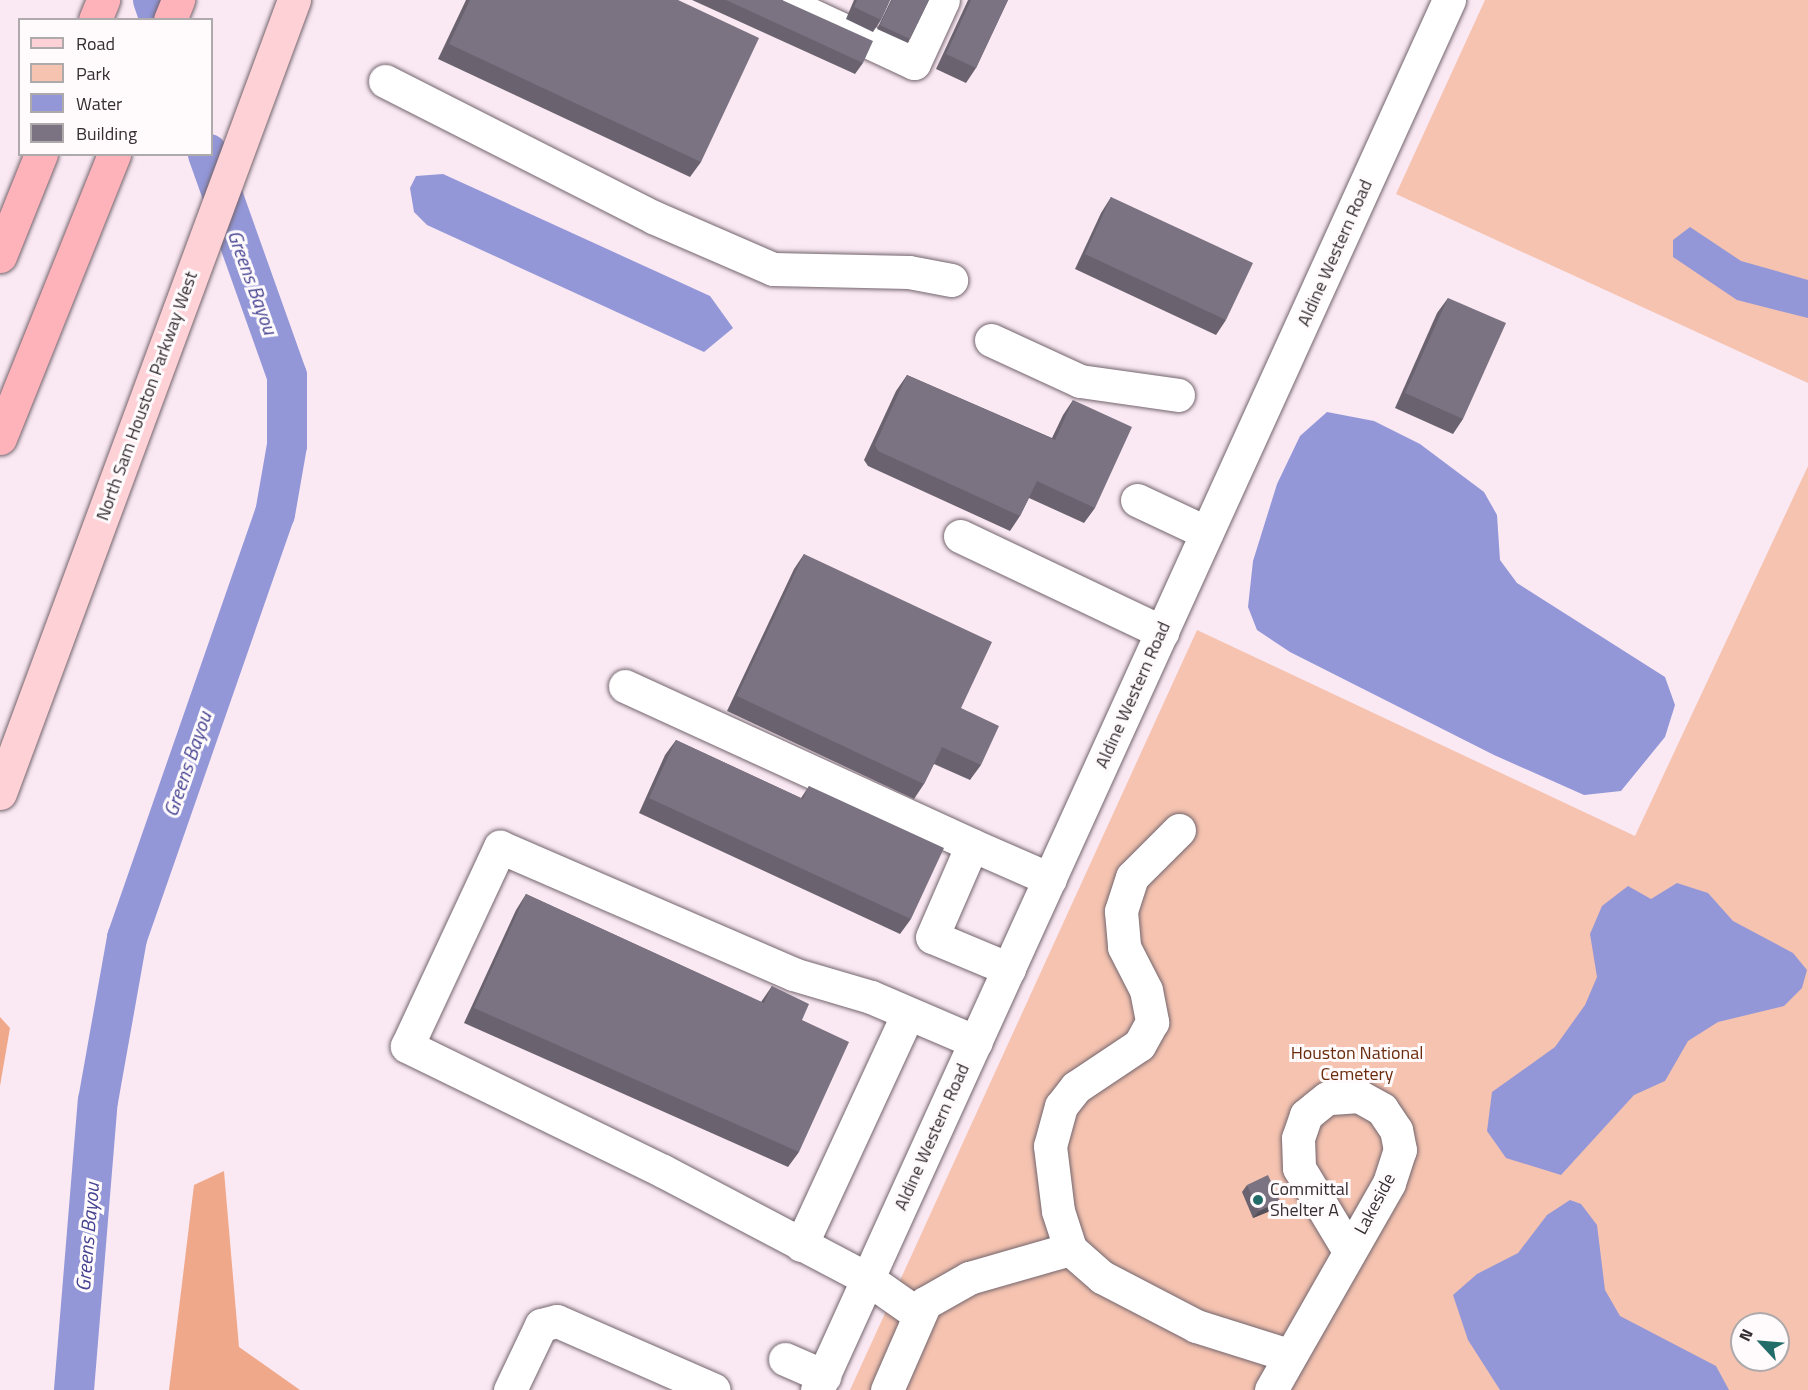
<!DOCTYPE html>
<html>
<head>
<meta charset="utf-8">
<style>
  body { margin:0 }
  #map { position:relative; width:1808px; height:1390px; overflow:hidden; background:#fae9f3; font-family:"Titillium Web",sans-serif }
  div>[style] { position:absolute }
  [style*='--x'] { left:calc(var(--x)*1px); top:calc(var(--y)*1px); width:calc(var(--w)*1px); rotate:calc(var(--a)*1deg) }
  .green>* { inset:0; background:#f5c3b0 }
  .forest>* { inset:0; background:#f0a88b }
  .water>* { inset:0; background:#9397d8 }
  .river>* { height:40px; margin:-20px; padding:0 20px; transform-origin:20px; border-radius:20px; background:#9397d8 }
  .roads { filter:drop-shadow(0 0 2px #73656d) drop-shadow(0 0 2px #73656d) }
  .minor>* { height:33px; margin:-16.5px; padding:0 16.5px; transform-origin:16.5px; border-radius:16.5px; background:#fff }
  .major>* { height:33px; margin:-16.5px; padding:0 16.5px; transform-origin:16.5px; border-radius:16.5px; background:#fed1d6 }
  .highway>* { height:33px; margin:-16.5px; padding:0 16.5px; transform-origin:16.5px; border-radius:16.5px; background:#feb3bb }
  .wall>* { inset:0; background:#6a636f }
  .shaded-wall>* { inset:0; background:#56505a }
  .building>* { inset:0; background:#7b7381 }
  .dots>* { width:16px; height:16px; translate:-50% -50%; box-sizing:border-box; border:3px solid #fffbfd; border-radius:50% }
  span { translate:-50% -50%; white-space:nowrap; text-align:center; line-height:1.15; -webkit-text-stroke:6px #fffbfd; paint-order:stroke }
  .street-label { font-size:18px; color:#342d31 }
  .park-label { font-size:18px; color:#6b2b0d }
  .poi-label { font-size:18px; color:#342d31 }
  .left { translate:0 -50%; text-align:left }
  .water-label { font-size:20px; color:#454391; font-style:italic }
  .legend { position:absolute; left:18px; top:18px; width:195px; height:138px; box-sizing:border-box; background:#fffbfd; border:2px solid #aea9ab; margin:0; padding:8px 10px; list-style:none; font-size:18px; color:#342d31 }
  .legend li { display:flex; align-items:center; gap:12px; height:30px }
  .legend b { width:30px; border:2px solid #aea9ab }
  .north { position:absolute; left:1730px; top:1312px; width:60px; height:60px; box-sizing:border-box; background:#fffbfd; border:2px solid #aea9ab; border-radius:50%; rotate:296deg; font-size:16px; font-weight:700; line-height:24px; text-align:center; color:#342d31 }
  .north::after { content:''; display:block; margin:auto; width:21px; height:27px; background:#226d69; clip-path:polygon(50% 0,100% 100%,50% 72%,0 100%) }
</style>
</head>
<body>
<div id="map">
  <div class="green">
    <i style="clip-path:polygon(1485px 0,1808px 0,1808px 383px,1396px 194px)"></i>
    <i style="clip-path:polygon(evenodd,1808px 466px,1808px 1390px,850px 1390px,1197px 630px,1635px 836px,1808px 466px,1742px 1324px,1778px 1324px,1778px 1360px,1742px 1360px,1742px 1324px)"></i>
  </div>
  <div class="forest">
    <i style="clip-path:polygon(0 1017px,10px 1028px,0 1086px)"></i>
    <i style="clip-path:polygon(224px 1171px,239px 1347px,300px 1390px,169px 1390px,194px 1185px)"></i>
  </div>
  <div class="water">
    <i style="clip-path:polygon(443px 174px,710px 296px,733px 328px,704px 352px,427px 225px,414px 212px,410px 188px,416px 176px)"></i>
    <i style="clip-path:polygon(1690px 227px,1741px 261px,1808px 280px,1808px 318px,1737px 300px,1673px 257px,1673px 240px)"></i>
    <i style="clip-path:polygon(1327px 412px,1374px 421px,1420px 444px,1484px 492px,1497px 515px,1500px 560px,1517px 583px,1665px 677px,1675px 705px,1665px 737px,1621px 791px,1584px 795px,1494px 755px,1290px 652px,1257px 630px,1248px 607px,1253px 561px,1277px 484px,1300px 436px)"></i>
    <i style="clip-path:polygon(1677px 883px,1708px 893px,1733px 921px,1793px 953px,1807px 970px,1802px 988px,1784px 1006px,1718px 1022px,1688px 1041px,1665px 1081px,1634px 1095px,1561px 1175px,1506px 1158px,1487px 1131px,1492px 1092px,1555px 1047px,1585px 1005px,1597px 977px,1590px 934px,1602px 906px,1628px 886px,1651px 899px)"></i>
    <i style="clip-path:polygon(1570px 1200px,1581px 1204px,1597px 1225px,1605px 1290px,1620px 1316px,1716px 1366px,1729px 1390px,1500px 1390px,1468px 1340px,1453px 1295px,1477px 1274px,1518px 1253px,1547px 1215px)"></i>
  </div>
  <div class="river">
    <i style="--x:153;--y:0;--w:21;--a:71"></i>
    <i style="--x:74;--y:1390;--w:290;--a:-85.3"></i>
    <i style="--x:98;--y:1101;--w:166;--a:-79.9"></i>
    <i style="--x:127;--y:938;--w:449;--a:-70.8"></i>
    <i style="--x:275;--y:514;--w:70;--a:-80.1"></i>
    <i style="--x:287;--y:445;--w:69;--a:-90"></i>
    <i style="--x:287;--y:376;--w:236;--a:-109.6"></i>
  </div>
  <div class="roads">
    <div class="minor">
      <i style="--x:779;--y:0;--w:149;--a:25"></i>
      <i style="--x:914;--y:63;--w:69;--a:-65.3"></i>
      <i style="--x:385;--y:81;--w:301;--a:26.9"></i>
      <i style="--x:653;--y:217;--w:131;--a:23.4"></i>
      <i style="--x:773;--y:269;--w:136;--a:1.3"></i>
      <i style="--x:909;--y:272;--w:43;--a:10.8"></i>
      <i style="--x:991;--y:340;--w:98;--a:24.7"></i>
      <i style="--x:1080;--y:381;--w:99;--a:8.1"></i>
      <i style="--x:1137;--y:500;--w:77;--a:25.2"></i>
      <i style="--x:960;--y:536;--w:224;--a:25.4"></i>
      <i style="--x:625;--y:686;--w:382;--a:24.6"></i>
      <i style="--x:1179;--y:830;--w:66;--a:135"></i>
      <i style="--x:1132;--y:877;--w:36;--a:108"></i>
      <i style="--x:1121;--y:911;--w:36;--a:85"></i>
      <i style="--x:1124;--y:947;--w:48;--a:62.9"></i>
      <i style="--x:1146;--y:990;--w:33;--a:79"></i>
      <i style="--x:1152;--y:1022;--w:26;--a:119"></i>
      <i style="--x:1139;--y:1045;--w:76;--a:146.3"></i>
      <i style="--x:1076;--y:1087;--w:24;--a:128"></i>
      <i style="--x:1061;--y:1106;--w:41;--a:105.4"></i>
      <i style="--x:1050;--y:1146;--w:65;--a:83"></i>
      <i style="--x:1058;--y:1211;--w:40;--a:72"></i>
      <i style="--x:1070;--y:1249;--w:43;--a:41.2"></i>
      <i style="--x:1102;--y:1277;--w:106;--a:27.5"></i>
      <i style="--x:1196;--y:1326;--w:96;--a:17.5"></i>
      <i style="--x:1009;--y:969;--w:83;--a:-157.4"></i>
      <i style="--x:932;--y:937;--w:100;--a:-66.5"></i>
      <i style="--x:972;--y:845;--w:85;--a:23.6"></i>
      <i style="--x:801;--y:1245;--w:255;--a:-65.2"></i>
      <i style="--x:918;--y:1314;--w:61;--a:-145"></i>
      <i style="--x:868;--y:1279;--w:232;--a:-152.2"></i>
      <i style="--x:663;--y:1171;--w:285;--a:-154"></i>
      <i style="--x:407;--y:1046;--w:220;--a:-65"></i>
      <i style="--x:500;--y:847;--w:319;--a:23.4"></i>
      <i style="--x:793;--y:974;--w:81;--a:16.4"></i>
      <i style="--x:871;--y:997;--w:114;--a:23.2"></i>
      <i style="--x:785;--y:1359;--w:43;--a:23.6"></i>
      <i style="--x:510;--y:1390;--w:72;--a:-64.5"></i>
      <i style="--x:541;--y:1325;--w:16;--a:-14"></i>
      <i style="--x:557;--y:1321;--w:171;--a:23.7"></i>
      <i style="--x:817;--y:1390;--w:1527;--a:-65.55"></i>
      <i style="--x:887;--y:1390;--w:95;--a:-66.4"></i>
      <i style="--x:925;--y:1303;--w:51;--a:-29.6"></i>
      <i style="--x:969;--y:1278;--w:105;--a:-16"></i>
      <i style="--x:1271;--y:1390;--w:238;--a:-60.3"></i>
      <i style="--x:1389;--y:1183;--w:35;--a:-72"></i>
      <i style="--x:1400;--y:1150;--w:20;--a:-101"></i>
      <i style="--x:1396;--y:1130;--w:25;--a:-124"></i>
      <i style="--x:1382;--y:1109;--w:26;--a:-151"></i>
      <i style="--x:1359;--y:1096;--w:32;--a:176"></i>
      <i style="--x:1327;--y:1098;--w:27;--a:141"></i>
      <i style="--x:1306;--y:1115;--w:24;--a:109"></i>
      <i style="--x:1298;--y:1138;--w:30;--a:88"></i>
      <i style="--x:1299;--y:1168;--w:97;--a:58.9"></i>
    </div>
    <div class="major">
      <i style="--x:0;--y:793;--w:846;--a:-69.66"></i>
    </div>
    <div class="highway">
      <i style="--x:95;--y:20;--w:22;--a:-68"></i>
      <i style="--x:170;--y:20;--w:22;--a:-68"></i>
      <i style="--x:0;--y:256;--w:110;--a:-68.1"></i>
      <i style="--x:0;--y:438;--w:306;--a:-68.1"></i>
    </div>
  </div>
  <div class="wall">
    <i style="clip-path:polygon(466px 0,678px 0,701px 162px,690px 177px,438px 59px)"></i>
    <i style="clip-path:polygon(692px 0,782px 0,863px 63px,855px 74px)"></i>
    <i style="clip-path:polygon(854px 0,890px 0,881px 20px,873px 32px,846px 19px)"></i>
    <i style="clip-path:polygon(891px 0,929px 0,908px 43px,877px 29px)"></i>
    <i style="clip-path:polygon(968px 0,1008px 0,976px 68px,966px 83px,936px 69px)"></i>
    <i style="clip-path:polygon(1111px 197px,1226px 320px,1216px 335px,1075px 269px,1101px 213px)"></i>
    <i style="clip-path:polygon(1448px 298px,1463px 419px,1453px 434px,1395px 408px,1437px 313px)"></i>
    <i style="clip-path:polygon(907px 375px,1052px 438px,1063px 415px,1073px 400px,1095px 508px,1084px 523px,1029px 498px,1020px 516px,1010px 531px,868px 466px,864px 460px,896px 391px)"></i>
    <i style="clip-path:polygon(804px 554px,961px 708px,981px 765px,970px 780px,934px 764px,924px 784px,914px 799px,727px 711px,794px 569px)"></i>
    <i style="clip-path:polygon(676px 740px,801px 798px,809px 786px,911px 919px,900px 934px,639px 813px,665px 755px)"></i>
    <i style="clip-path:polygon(526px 894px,761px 1002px,772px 986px,802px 1020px,799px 1152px,788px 1167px,464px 1023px,516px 910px)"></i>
    <i style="clip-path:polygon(1247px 1185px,1275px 1209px,1253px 1218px,1242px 1192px)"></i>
  </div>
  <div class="shaded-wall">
    <i style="clip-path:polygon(1280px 1201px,1275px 1209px,1253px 1218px,1259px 1211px)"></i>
  </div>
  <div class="building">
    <i style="clip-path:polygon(470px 0,678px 0,759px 38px,701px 162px,449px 44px)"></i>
    <i style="clip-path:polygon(726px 0,782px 0,873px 41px,863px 63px)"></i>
    <i style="clip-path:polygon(857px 0,890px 0,881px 20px,854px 7px)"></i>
    <i style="clip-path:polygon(892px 0,929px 0,910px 39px,880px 25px)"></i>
    <i style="clip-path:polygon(971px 0,1008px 0,976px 68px,946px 54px)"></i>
    <i style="clip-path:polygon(1111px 197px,1253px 263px,1226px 320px,1085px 254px)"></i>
    <i style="clip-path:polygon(1448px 298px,1506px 323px,1463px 419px,1405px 393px)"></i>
    <i style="clip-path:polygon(907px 375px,1055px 440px,1073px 400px,1132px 427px,1095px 508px,1037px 481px,1020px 516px,878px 451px,875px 445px)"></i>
    <i style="clip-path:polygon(804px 554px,992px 642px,961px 708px,999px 726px,981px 765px,942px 747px,924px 784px,737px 696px)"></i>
    <i style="clip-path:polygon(676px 740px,803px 799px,809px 786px,944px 848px,911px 919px,649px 798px)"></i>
    <i style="clip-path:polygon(526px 894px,764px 1003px,772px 986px,809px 1004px,802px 1020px,849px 1042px,799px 1152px,474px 1008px)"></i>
    <i style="clip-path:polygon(1268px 1175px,1280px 1201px,1259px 1211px,1247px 1185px)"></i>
  </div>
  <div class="dots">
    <i style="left:1258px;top:1200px;background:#226d69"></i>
  </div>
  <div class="street-label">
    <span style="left:1335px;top:253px;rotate:-66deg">Aldine Western Road</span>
    <span style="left:147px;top:396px;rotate:-70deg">North Sam Houston Parkway West</span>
    <span style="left:1133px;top:695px;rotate:-66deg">Aldine Western Road</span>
    <span style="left:932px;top:1137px;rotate:-66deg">Aldine Western Road</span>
    <span style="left:1375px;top:1204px;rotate:-62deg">Lakeside</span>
  </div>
  <div class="park-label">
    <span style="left:1357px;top:1064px">Houston National<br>Cemetery</span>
  </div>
  <div class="poi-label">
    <span class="left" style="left:1270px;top:1200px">Committal<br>Shelter A</span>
  </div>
  <div class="water-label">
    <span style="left:253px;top:282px;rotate:70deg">Greens Bayou</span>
    <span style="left:187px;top:764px;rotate:-71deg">Greens Bayou</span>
    <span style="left:87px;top:1237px;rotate:-85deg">Greens Bayou</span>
  </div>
  <ul class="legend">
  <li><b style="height:8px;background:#fed1d6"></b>Road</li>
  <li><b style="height:16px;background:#f5c3b0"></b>Park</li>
  <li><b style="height:16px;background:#9397d8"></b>Water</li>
  <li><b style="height:16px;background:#7b7381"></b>Building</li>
  </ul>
  <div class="north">N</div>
</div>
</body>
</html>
